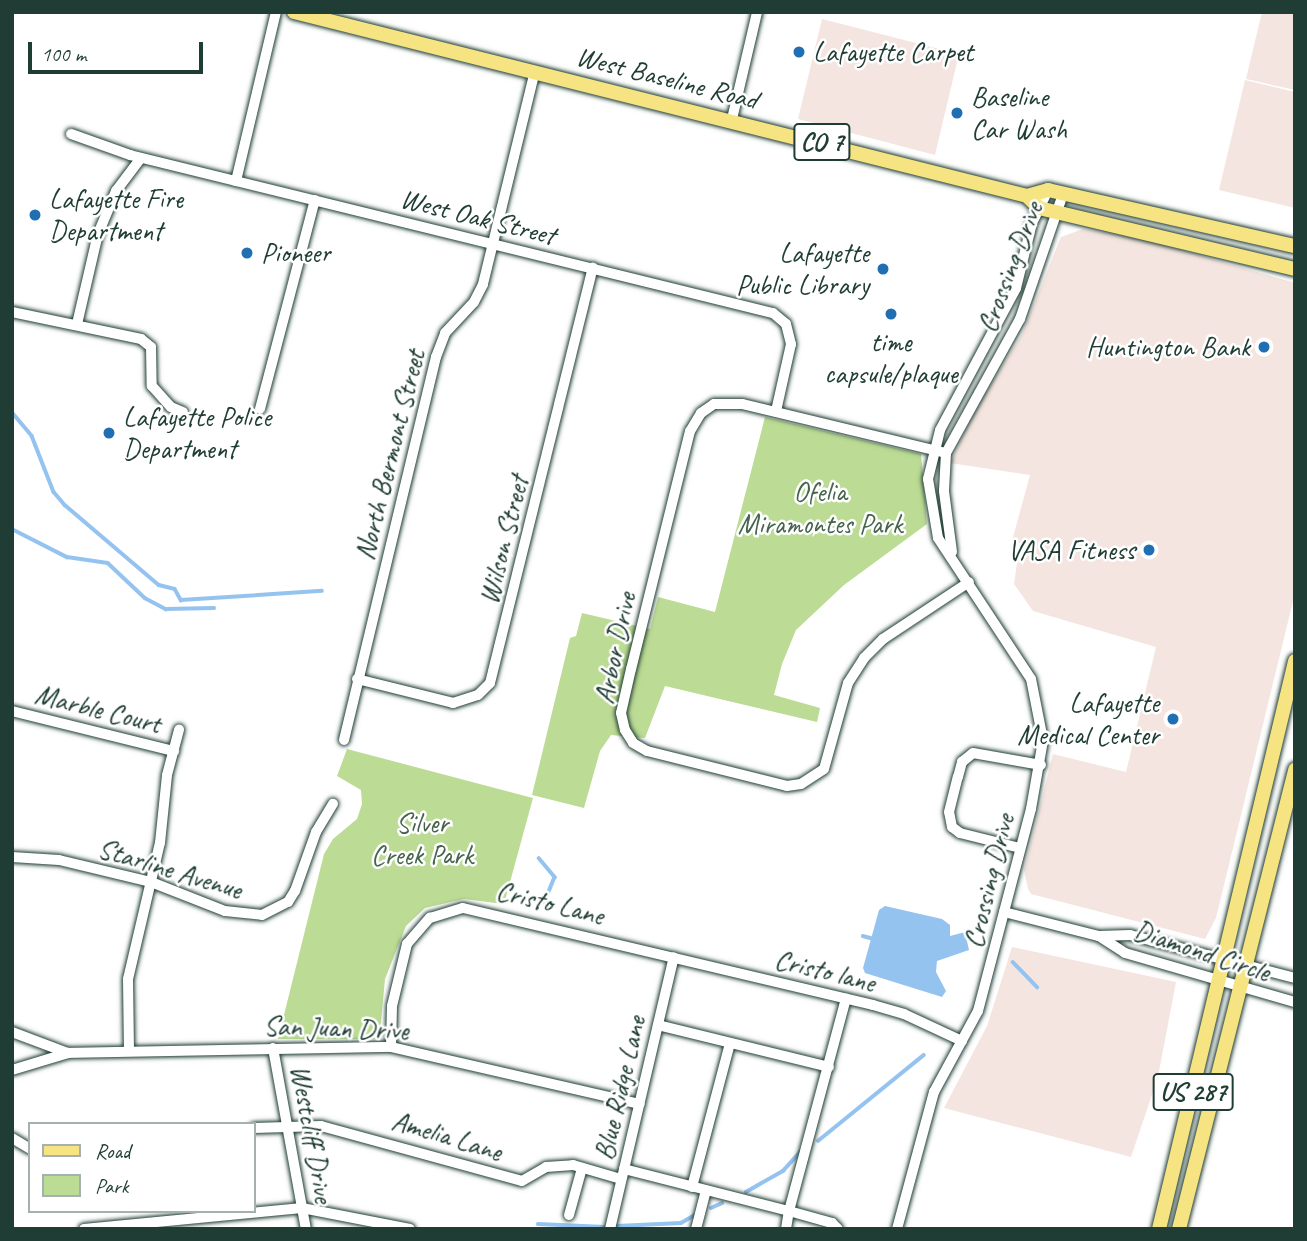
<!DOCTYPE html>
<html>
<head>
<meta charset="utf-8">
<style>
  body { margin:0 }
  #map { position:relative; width:1307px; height:1241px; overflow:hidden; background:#fff; font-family:Caveat,sans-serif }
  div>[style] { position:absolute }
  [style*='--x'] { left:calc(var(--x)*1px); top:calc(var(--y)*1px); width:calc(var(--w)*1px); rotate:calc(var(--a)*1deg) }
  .built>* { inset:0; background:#f5e5e0 }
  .green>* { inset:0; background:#bcdb94 }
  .water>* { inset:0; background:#95c3ef }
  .stream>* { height:3.5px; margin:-1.75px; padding:0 1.75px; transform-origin:1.75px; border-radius:1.75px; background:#95c3ef }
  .roads { filter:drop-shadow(0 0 2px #1f3d34) drop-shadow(0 0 2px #1f3d34) }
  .minor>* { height:10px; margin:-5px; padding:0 5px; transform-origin:5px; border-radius:5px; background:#fff }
  .major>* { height:14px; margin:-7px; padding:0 7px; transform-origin:7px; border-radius:7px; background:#f6e381 }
  .dots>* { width:19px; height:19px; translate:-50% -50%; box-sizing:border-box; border:4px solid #fff; border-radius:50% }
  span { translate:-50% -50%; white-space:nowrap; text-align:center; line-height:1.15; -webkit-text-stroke:5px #fff; paint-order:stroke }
  .shield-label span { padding:2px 5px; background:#fff; border:2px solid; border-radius:5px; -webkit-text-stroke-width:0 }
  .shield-label { font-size:26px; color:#1f3d34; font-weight:700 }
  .poi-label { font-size:28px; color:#1f3d34 }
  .left { translate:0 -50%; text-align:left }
  .right { translate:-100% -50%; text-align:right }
  .street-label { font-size:28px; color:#1f3d34 }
  .park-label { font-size:28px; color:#46644c }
  .frame { position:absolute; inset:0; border:14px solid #1f3d34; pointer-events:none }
  .legend { position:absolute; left:28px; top:1122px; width:228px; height:91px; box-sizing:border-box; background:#fff; border:2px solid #a5b1ae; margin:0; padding:9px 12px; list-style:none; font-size:21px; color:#1f3d34 }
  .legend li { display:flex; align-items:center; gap:14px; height:35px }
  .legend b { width:35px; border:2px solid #a5b1ae }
  .scale { position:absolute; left:28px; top:42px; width:175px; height:32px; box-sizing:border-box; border:4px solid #1f3d34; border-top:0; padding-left:9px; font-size:21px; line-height:24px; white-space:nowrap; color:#1f3d34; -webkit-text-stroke:5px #fff; paint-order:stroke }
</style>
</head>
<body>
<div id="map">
  <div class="built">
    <i style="clip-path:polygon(1262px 12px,1295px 12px,1295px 90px,1246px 79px)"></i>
    <i style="clip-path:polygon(822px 19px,959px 54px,935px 155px,798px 119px)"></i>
    <i style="clip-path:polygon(1245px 80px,1295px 92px,1295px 208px,1219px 190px)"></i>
    <i style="clip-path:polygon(1083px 229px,1139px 238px,1295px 283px,1295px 593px,1216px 918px,1205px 939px,1031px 894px,1028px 889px,1024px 870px,1053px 754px,1126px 772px,1156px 647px,1033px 611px,1014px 584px,1020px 543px,1012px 541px,1030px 475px,950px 463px,976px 409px,1022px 334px,1061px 237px)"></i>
    <i style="clip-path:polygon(1012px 947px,1176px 982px,1158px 1077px,1131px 1157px,944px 1108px,987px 1026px)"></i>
  </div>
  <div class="green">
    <i style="clip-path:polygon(765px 417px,921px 454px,927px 524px,844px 585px,796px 630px,782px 664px,774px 695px,820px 708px,817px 722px,665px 686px,645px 738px,611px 735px,600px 751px,584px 808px,532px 795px,570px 638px,576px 636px,582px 613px,650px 629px,658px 597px,715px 612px)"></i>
    <i style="clip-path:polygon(347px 749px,533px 798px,504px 904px,464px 899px,425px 908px,406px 926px,385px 979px,380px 1032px,376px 1039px,278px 1039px,324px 854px,333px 839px,357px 819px,362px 804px,361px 790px,337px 776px)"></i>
  </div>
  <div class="water">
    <i style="clip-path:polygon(885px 906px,942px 919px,950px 925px,950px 936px,965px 932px,969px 950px,937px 961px,936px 972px,946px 991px,942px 997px,865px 973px,863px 968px,879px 910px)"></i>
  </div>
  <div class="stream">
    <i style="--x:12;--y:412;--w:31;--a:50"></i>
    <i style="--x:32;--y:436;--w:60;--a:68.6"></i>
    <i style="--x:54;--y:492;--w:17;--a:50"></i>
    <i style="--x:65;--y:505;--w:123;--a:40.4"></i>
    <i style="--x:159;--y:585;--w:16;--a:14"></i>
    <i style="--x:175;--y:589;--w:13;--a:61"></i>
    <i style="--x:181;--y:600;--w:141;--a:-3.7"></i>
    <i style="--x:12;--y:529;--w:62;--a:27"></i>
    <i style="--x:67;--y:557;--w:41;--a:8.3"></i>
    <i style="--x:108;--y:563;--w:51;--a:43.4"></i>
    <i style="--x:145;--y:598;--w:24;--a:28"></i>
    <i style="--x:166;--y:609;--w:48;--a:-1.2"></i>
    <i style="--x:539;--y:858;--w:25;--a:50"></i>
    <i style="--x:555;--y:877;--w:27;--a:112"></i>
    <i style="--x:863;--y:936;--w:11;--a:15"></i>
    <i style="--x:1013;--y:962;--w:35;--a:46"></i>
    <i style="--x:818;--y:1141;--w:136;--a:-39.1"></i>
    <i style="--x:746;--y:1192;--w:43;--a:-29.6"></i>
    <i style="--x:783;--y:1171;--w:28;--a:-48"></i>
    <i style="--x:711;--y:1208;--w:12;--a:-24"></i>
    <i style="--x:538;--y:1224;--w:67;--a:2.6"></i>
    <i style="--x:617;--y:1226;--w:64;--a:-2.7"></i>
    <i style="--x:681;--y:1223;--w:16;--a:-30"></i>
  </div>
  <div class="roads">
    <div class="minor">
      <i style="--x:732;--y:119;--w:110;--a:-76.8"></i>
      <i style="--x:71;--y:134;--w:63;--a:19.6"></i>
      <i style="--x:130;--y:155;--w:662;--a:13.81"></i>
      <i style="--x:773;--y:313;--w:17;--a:40"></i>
      <i style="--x:786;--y:324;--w:21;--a:76"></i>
      <i style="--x:791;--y:344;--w:69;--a:102.6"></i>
      <i style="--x:236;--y:181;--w:174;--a:-76.7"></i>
      <i style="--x:12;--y:312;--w:132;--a:11.8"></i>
      <i style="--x:141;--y:339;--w:13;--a:39"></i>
      <i style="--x:151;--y:347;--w:39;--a:89"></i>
      <i style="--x:152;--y:386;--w:28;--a:48"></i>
      <i style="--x:171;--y:407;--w:13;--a:23"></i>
      <i style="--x:77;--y:324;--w:92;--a:-76.9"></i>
      <i style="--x:98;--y:234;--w:47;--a:-67.3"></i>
      <i style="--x:116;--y:191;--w:41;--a:-52.9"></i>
      <i style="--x:260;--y:409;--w:216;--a:-75.3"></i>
      <i style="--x:946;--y:453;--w:210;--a:-166.5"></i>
      <i style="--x:742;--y:404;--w:28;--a:180"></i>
      <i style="--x:714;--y:404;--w:16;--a:145"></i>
      <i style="--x:701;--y:413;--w:21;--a:121"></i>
      <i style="--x:690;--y:431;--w:245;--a:103.9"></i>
      <i style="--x:631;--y:669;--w:45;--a:102.8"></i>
      <i style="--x:621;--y:713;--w:17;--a:77"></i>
      <i style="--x:625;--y:730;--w:15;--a:58"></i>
      <i style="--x:633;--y:743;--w:16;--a:30"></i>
      <i style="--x:647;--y:751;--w:144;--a:14"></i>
      <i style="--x:787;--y:786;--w:14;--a:-8"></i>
      <i style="--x:801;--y:784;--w:27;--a:-33"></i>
      <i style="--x:824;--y:769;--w:89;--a:-74.4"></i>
      <i style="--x:848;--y:683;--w:30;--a:-57"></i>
      <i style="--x:864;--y:658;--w:27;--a:-45"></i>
      <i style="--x:883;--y:639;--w:103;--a:-33.5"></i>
      <i style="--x:952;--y:552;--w:62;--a:-97.5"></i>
      <i style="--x:944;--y:491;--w:38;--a:-87"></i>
      <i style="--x:946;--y:453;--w:153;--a:-61.1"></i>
      <i style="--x:1020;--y:319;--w:132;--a:-71"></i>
      <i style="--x:357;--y:679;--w:99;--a:14"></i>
      <i style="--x:453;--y:703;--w:26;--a:-18"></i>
      <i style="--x:478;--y:695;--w:17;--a:-45"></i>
      <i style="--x:490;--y:683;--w:428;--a:-76.1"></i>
      <i style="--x:12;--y:711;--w:167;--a:13.9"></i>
      <i style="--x:344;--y:740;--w:394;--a:-76.5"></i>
      <i style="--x:436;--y:357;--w:26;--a:-69"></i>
      <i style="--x:445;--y:333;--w:42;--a:-46.9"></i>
      <i style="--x:474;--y:302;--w:20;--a:-63"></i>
      <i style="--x:483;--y:284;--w:219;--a:-76.3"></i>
      <i style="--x:1020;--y:848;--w:62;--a:-166"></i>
      <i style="--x:960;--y:833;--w:10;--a:-143"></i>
      <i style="--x:952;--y:827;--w:15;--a:-101"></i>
      <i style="--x:949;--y:812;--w:36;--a:-76"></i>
      <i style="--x:958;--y:777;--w:16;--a:-75"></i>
      <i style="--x:962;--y:762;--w:14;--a:-39"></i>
      <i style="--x:973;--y:753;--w:69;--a:10"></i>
      <i style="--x:12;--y:857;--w:47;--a:3.7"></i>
      <i style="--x:59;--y:860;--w:95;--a:13.4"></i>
      <i style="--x:151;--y:882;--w:79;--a:21.4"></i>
      <i style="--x:225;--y:911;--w:37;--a:6"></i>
      <i style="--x:262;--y:915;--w:29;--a:-27"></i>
      <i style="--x:288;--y:902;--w:13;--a:-58"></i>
      <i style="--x:295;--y:891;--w:63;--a:-70.4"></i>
      <i style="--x:316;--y:832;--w:33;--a:-59"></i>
      <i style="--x:1004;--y:912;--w:98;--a:14.2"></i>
      <i style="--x:1099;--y:936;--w:31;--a:-2"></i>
      <i style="--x:1130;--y:935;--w:171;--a:14.6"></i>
      <i style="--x:1099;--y:936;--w:31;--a:33"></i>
      <i style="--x:1125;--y:953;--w:177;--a:16.1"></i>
      <i style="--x:658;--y:1025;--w:176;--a:13.8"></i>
      <i style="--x:12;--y:1032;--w:60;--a:20.6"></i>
      <i style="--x:391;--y:1047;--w:41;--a:-88.6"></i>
      <i style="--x:392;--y:1006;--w:64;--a:-76.4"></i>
      <i style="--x:407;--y:944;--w:35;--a:-49"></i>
      <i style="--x:430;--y:918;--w:34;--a:-17"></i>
      <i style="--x:463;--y:908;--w:421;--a:13.3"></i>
      <i style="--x:873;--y:1005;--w:32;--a:16"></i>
      <i style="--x:904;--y:1014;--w:64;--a:25"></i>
      <i style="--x:273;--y:1048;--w:184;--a:79.7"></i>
      <i style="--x:129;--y:1051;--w:72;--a:-90.8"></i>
      <i style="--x:128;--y:979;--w:140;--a:-76.8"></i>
      <i style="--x:160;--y:843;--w:68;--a:-84.1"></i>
      <i style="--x:167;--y:775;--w:47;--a:-75.1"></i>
      <i style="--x:12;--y:1070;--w:59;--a:-16.9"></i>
      <i style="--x:68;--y:1053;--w:323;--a:-1.1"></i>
      <i style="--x:391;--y:1047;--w:255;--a:12.9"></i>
      <i style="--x:254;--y:1128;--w:67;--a:-1.7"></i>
      <i style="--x:321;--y:1126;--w:208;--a:15.3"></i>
      <i style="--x:522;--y:1181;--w:28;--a:-30"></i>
      <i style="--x:546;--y:1167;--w:27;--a:-4"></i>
      <i style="--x:573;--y:1165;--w:50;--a:16.3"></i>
      <i style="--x:12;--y:1138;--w:21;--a:31"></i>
      <i style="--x:624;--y:1169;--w:170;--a:14.3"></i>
      <i style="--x:789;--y:1211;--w:220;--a:-75"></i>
      <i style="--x:692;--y:1187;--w:149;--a:-75.2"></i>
      <i style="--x:569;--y:1215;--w:49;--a:-74.5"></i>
      <i style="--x:84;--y:1229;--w:219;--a:-5.5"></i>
      <i style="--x:302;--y:1208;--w:110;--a:11"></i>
      <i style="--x:610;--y:1229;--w:279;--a:-76.8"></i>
      <i style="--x:696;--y:1229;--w:40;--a:-75.6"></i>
      <i style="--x:786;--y:1229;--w:18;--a:-81"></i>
      <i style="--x:789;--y:1211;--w:45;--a:15.6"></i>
      <i style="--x:832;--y:1223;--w:8;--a:45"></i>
      <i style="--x:897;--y:1229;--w:142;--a:-74.9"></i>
      <i style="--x:934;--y:1092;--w:92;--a:-61.5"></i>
      <i style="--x:978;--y:1011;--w:209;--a:-75.3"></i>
      <i style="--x:1031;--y:809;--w:70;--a:-80.1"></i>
      <i style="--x:1043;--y:740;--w:62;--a:-101.1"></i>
      <i style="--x:1031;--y:679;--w:169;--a:-123.4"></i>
      <i style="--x:938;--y:538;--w:60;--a:-99.6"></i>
      <i style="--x:928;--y:479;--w:50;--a:-76.2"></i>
      <i style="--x:940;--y:430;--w:161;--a:-61.8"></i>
      <i style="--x:1016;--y:288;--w:67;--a:-76.2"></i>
      <i style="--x:1032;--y:223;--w:37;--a:-64"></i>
    </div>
    <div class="major">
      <i style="--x:294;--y:12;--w:756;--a:14.09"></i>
      <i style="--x:1027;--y:196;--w:22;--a:-16"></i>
      <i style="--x:1048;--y:190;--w:253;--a:12.8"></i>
      <i style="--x:1027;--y:196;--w:17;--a:45"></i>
      <i style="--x:1039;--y:208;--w:263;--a:13.4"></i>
      <i style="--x:1159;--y:1229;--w:584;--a:-76.53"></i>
      <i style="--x:1179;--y:1229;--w:474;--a:-75.8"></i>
    </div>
  </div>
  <div class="dots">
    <i style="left:799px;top:52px;background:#1f6fb2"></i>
    <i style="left:957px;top:113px;background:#1f6fb2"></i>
    <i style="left:35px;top:215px;background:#1f6fb2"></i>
    <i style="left:247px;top:253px;background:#1f6fb2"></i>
    <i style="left:883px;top:269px;background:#1f6fb2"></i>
    <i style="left:891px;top:314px;background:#1f6fb2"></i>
    <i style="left:1264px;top:347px;background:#1f6fb2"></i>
    <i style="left:109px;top:433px;background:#1f6fb2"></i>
    <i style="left:1149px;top:550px;background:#1f6fb2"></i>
    <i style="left:1173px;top:719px;background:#1f6fb2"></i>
  </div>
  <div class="shield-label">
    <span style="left:822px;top:142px">CO 7</span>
    <span style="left:1193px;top:1092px">US 287</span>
  </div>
  <div class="poi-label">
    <span class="left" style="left:813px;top:52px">Lafayette Carpet</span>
    <span class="left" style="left:971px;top:113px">Baseline<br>Car Wash</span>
    <span class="left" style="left:49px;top:215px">Lafayette Fire<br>Department</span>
    <span class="left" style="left:261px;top:253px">Pioneer</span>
    <span class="right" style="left:869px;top:269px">Lafayette<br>Public Library</span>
    <span style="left:891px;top:358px">time<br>capsule/plaque</span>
    <span class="right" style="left:1250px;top:347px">Huntington Bank</span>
    <span class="left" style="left:123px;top:433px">Lafayette Police<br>Department</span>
    <span class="right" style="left:1135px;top:550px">VASA Fitness</span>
    <span class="right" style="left:1159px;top:719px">Lafayette<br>Medical Center</span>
  </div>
  <div class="street-label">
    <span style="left:667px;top:78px;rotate:14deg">West Baseline Road</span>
    <span style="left:478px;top:217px;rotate:14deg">West Oak Street</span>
    <span style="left:1010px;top:267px;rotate:-69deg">Crossing Drive</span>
    <span style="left:390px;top:455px;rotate:-76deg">North Bermont Street</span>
    <span style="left:504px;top:540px;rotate:-76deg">Wilson Street</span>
    <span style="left:615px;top:648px;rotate:-78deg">Arbor Drive</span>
    <span style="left:98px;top:709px;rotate:14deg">Marble Court</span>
    <span style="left:170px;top:869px;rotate:17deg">Starline Avenue</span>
    <span style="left:989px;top:881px;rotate:-76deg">Crossing Drive</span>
    <span style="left:550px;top:903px;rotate:14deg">Cristo Lane</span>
    <span style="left:1202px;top:951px;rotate:18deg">Diamond Circle</span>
    <span style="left:825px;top:971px;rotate:14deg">Cristo lane</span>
    <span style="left:336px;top:1028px;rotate:2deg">San Juan Drive</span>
    <span style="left:620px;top:1088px;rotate:-77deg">Blue Ridge Lane</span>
    <span style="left:312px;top:1134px;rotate:80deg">Westcliff Drive</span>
    <span style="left:447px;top:1136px;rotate:17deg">Amelia Lane</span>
  </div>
  <div class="park-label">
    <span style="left:820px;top:508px">Ofelia<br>Miramontes Park</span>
    <span style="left:422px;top:839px">Silver<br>Creek Park</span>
  </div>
  <div class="frame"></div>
  <ul class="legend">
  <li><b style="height:9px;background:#f6e381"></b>Road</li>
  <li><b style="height:19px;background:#bcdb94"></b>Park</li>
  </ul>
  <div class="scale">100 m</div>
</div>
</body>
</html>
